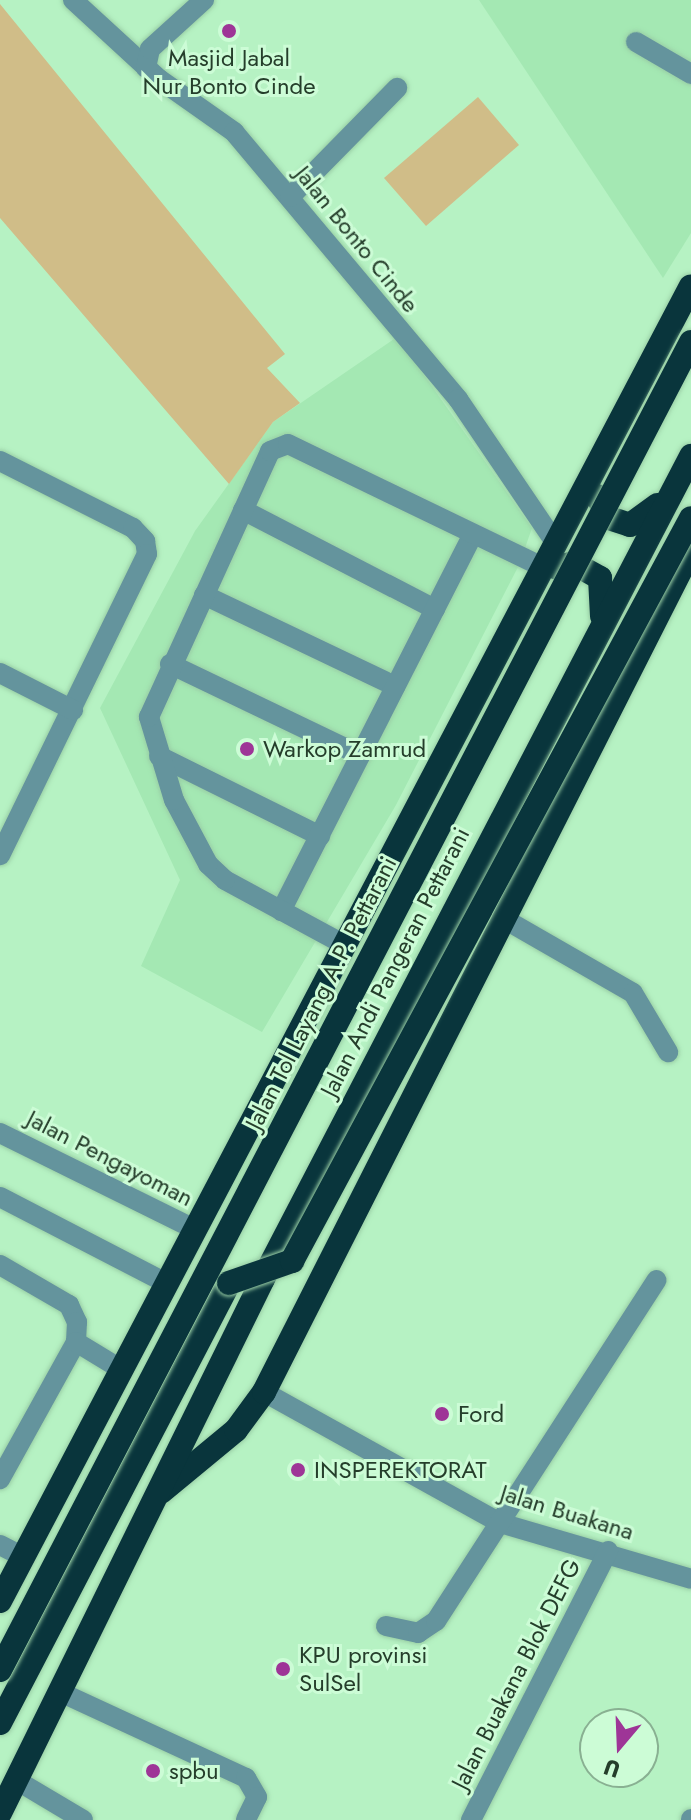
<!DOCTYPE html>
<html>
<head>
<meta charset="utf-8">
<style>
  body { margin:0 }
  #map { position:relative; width:691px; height:1820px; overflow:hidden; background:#b6f2c3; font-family:Jost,sans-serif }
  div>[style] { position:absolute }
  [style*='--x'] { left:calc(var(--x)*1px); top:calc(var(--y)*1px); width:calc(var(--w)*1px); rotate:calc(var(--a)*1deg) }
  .built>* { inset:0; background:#a4e8b3 }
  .green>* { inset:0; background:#d0bd88 }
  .roads { filter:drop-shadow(0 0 2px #99cea5) drop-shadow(0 0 2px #99cea5) }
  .minor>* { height:20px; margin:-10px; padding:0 10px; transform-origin:10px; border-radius:10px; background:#64949d }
  .highway>* { height:24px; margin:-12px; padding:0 12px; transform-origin:12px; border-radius:12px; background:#09353c }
  .bridges { filter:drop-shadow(0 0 2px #99cea5) drop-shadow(0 0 2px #99cea5) }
  .highway-bridge>* { height:24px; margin:-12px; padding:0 12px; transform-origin:12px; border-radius:12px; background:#09353c }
  .dots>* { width:22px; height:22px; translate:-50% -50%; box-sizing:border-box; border:4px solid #ccfcd6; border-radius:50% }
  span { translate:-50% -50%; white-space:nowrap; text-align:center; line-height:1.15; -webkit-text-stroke:6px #ccfcd6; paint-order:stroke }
  .poi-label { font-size:24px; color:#253e2b }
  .left { translate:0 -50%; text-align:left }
  .street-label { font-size:24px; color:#253e2b }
  .north { position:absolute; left:579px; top:1708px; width:80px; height:80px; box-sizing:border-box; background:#ccfcd6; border:2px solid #89b092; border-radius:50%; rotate:199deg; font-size:22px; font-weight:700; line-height:32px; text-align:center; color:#253e2b }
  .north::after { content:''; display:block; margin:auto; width:28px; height:36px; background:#9e3597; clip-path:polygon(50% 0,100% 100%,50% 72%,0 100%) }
</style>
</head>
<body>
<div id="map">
  <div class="built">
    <i style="clip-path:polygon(479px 0,691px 0,691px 233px,663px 278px)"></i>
    <i style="clip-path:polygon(397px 337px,532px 528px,519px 565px,396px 805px,262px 1032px,141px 966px,180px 880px,100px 708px,195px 531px,273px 422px)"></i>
  </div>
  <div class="green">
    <i style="clip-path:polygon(0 4px,285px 354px,267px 368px,300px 403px,273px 422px,229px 484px,0 218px)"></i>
    <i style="clip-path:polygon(478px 97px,519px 145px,426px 226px,384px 178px)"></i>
  </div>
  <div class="roads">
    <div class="minor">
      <i style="--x:73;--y:0;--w:117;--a:42.6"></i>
      <i style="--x:159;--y:79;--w:92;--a:35.2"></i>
      <i style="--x:234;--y:132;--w:349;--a:50"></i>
      <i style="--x:458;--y:399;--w:175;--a:55.9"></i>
      <i style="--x:636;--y:42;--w:64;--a:30.2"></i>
      <i style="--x:146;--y:68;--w:19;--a:-78"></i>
      <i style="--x:150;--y:49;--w:73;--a:-42.2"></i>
      <i style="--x:290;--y:197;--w:153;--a:-45.5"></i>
      <i style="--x:0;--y:461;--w:149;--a:26.7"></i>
      <i style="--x:133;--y:528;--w:18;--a:47"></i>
      <i style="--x:145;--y:541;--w:13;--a:81"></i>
      <i style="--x:147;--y:554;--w:335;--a:116"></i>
      <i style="--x:243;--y:510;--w:216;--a:27.3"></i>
      <i style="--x:204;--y:595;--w:212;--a:25.5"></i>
      <i style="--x:170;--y:664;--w:211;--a:25.6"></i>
      <i style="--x:0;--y:673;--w:82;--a:26.9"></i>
      <i style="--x:159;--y:756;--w:180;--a:26.4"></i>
      <i style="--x:281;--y:911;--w:421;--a:-63"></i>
      <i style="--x:506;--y:920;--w:146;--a:29.9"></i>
      <i style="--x:633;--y:993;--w:69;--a:59.3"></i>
      <i style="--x:345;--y:945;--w:136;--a:-151.6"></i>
      <i style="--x:225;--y:880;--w:23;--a:-137"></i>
      <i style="--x:208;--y:864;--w:72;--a:-118"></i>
      <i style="--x:174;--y:800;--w:87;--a:-106.8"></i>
      <i style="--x:149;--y:717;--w:292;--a:-65.5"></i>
      <i style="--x:270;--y:451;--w:19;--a:-21"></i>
      <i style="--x:288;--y:444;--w:284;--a:25.8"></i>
      <i style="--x:0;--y:1133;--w:219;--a:26.3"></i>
      <i style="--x:0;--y:1197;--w:189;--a:27.4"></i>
      <i style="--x:0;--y:1265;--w:80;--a:30.1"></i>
      <i style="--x:69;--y:1305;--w:19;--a:65"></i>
      <i style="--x:77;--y:1322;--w:20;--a:93"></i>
      <i style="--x:76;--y:1342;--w:157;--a:119"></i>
      <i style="--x:76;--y:1342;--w:54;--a:31.3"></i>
      <i style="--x:264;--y:1392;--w:270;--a:29"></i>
      <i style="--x:500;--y:1523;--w:199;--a:16.3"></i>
      <i style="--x:0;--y:1545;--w:27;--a:27"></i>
      <i style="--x:386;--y:1626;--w:33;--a:12"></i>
      <i style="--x:418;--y:1633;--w:22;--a:-34"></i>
      <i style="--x:436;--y:1621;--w:406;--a:-57.1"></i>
      <i style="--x:60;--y:1692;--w:205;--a:24.8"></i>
      <i style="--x:246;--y:1778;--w:22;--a:60"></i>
      <i style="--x:257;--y:1797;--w:25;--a:116"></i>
      <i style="--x:16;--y:1780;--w:78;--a:30.8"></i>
      <i style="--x:471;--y:1820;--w:302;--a:-63"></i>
      <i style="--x:691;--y:1820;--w:1;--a:-90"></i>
    </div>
    <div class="highway">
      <i style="--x:597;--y:496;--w:25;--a:61"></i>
      <i style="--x:609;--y:518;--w:22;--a:18"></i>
      <i style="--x:630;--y:525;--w:34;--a:-36"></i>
      <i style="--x:557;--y:568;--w:17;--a:-17"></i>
      <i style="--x:573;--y:563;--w:31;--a:29"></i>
      <i style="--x:600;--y:578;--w:38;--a:87"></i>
      <i style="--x:161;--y:1492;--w:97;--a:-39.6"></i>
      <i style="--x:236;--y:1430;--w:47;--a:-53.6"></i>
      <i style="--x:264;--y:1392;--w:944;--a:-63.11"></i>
      <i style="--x:0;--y:1601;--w:1485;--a:-62.28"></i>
      <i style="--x:0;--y:1723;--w:496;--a:-62.5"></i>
      <i style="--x:0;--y:1813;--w:595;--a:-63.78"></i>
      <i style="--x:263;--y:1279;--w:928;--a:-62.52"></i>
    </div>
  </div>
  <div class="bridges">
    <div class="highway-bridge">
      <i style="--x:229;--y:1283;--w:67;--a:-19.2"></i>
      <i style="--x:292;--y:1261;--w:843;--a:-61.76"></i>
      <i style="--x:0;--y:1670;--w:1497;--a:-62.51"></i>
    </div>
  </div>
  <div class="dots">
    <i style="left:229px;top:31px;background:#9e3597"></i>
    <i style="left:247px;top:749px;background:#9e3597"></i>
    <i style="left:442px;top:1414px;background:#9e3597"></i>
    <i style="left:298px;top:1470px;background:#9e3597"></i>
    <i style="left:283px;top:1669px;background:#9e3597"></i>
    <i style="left:153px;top:1771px;background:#9e3597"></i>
  </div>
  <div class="poi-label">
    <span style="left:229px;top:72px">Masjid Jabal<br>Nur Bonto Cinde</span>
    <span class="left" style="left:263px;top:749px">Warkop Zamrud</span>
    <span class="left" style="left:458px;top:1414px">Ford</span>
    <span class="left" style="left:314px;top:1470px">INSPEREKTORAT</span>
    <span class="left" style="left:299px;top:1669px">KPU provinsi<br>SulSel</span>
    <span class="left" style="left:169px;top:1771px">spbu</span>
  </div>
  <div class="street-label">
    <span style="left:357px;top:239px;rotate:51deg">Jalan Bonto Cinde</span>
    <span style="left:395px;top:962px;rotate:-63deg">Jalan Andi Pangeran Pettarani</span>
    <span style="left:321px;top:993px;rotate:-63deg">Jalan Tol Layang A.P. Pettarani</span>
    <span style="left:110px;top:1158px;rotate:27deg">Jalan Pengayoman</span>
    <span style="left:567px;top:1512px;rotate:17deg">Jalan Buakana</span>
    <span style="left:516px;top:1674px;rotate:-63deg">Jalan Buakana Blok DEFG</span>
  </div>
  <div class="north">U</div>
</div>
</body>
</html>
